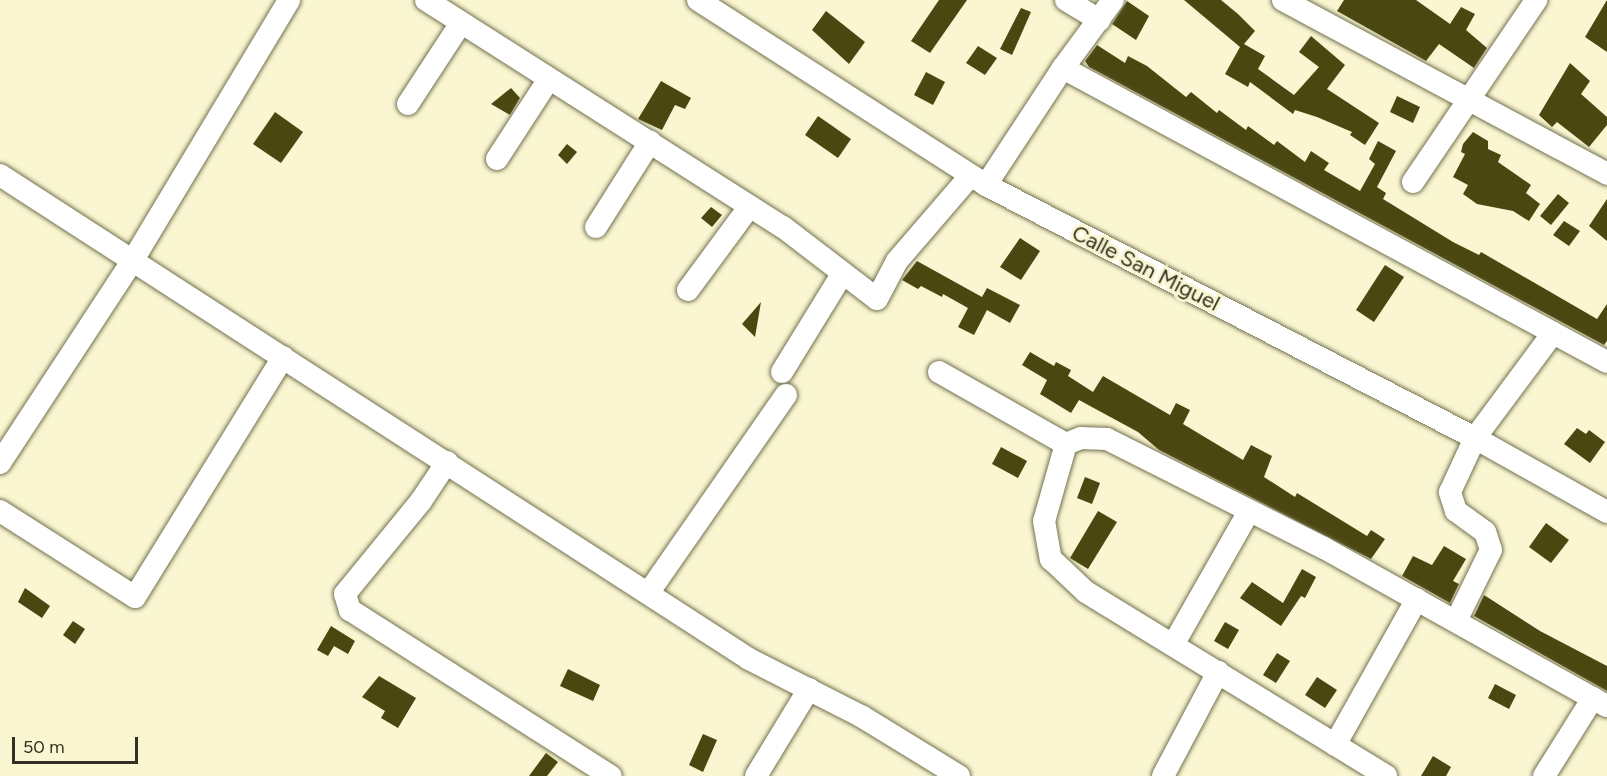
<!DOCTYPE html>
<html>
<head>
<meta charset="utf-8">
<style>
  body { margin:0 }
  #map { position:relative; width:1607px; height:776px; overflow:hidden; background:#f9f6d1; font-family:Figtree,sans-serif }
  div>[style] { position:absolute }
  [style*='--x'] { left:calc(var(--x)*1px); top:calc(var(--y)*1px); width:calc(var(--w)*1px); rotate:calc(var(--a)*1deg) }
  .building>* { inset:0; background:#4b4711 }
  .roads { filter:drop-shadow(0 0 2px #73714f) drop-shadow(0 0 2px #73714f) }
  .minor>* { height:22px; margin:-11px; padding:0 11px; transform-origin:11px; border-radius:11px; background:#fff }
  span { translate:-50% -50%; white-space:nowrap; text-align:center; line-height:1.15; -webkit-text-stroke:6px #f9f6d1; paint-order:stroke }
  .street-label { font-size:22px; color:#313022 }
  .scale { position:absolute; left:12px; top:737px; width:126px; height:27px; box-sizing:border-box; border:3px solid #313022; border-top:0; padding-left:8px; font-size:18px; line-height:21px; white-space:nowrap; color:#313022; -webkit-text-stroke:4px #f9f6d1; paint-order:stroke }
</style>
</head>
<body>
<div id="map">
  <div class="building">
    <i style="clip-path:polygon(939px 0,967px 0,930px 53px,911px 41px)"></i>
    <i style="clip-path:polygon(1184px 0,1221px 0,1238px 14px,1255px 31px,1244px 44px,1265px 56px,1258px 69px,1294px 95px,1319px 67px,1299px 52px,1311px 36px,1345px 65px,1327px 89px,1379px 123px,1365px 145px,1350px 135px,1352px 132px,1317px 117px,1295px 110px,1293px 114px,1250px 82px,1248px 87px,1225px 74px,1240px 47px)"></i>
    <i style="clip-path:polygon(1344px 0,1416px 0,1450px 24px,1461px 7px,1475px 14px,1466px 30px,1487px 48px,1474px 68px,1439px 44px,1426px 61px,1337px 11px)"></i>
    <i style="clip-path:polygon(1607px 0,1607px 52px,1585px 37px)"></i>
    <i style="clip-path:polygon(1127px 1px,1149px 16px,1136px 40px,1112px 24px)"></i>
    <i style="clip-path:polygon(1021px 8px,1031px 12px,1012px 55px,1000px 49px)"></i>
    <i style="clip-path:polygon(826px 11px,865px 42px,849px 64px,812px 30px)"></i>
    <i style="clip-path:polygon(1097px 45px,1125px 63px,1128px 56px,1147px 66px,1186px 97px,1191px 92px,1217px 113px,1219px 110px,1246px 130px,1248px 126px,1274px 145px,1277px 141px,1305px 162px,1311px 151px,1329px 163px,1324px 170px,1360px 191px,1375px 164px,1369px 159px,1378px 141px,1396px 151px,1377px 187px,1386px 193px,1383px 199px,1453px 242px,1479px 255px,1481px 252px,1597px 319px,1607px 304px,1607px 341px,1604px 345px,1089px 67px,1085px 61px)"></i>
    <i style="clip-path:polygon(978px 46px,997px 58px,985px 75px,966px 63px)"></i>
    <i style="clip-path:polygon(1570px 63px,1590px 81px,1581px 94px,1607px 117px,1607px 125px,1589px 147px,1557px 122px,1552px 127px,1539px 115px)"></i>
    <i style="clip-path:polygon(926px 72px,945px 82px,933px 105px,914px 95px)"></i>
    <i style="clip-path:polygon(661px 81px,691px 98px,685px 109px,675px 105px,662px 130px,638px 119px)"></i>
    <i style="clip-path:polygon(511px 88px,520px 98px,510px 115px,491px 104px)"></i>
    <i style="clip-path:polygon(1397px 96px,1420px 107px,1413px 123px,1390px 112px)"></i>
    <i style="clip-path:polygon(275px 112px,303px 132px,281px 163px,253px 144px)"></i>
    <i style="clip-path:polygon(818px 116px,851px 139px,838px 158px,805px 135px)"></i>
    <i style="clip-path:polygon(1473px 132px,1488px 141px,1488px 149px,1501px 155px,1498px 162px,1531px 185px,1526px 193px,1540px 204px,1529px 221px,1513px 211px,1477px 204px,1463px 194px,1468px 185px,1453px 177px,1465px 154px,1461px 152px,1463px 144px)"></i>
    <i style="clip-path:polygon(567px 144px,577px 152px,567px 164px,558px 155px)"></i>
    <i style="clip-path:polygon(1558px 194px,1569px 203px,1551px 225px,1540px 216px)"></i>
    <i style="clip-path:polygon(1607px 199px,1607px 241px,1589px 226px)"></i>
    <i style="clip-path:polygon(711px 207px,722px 215px,712px 227px,701px 218px)"></i>
    <i style="clip-path:polygon(1564px 221px,1580px 231px,1569px 246px,1553px 235px)"></i>
    <i style="clip-path:polygon(1020px 238px,1040px 251px,1021px 280px,1000px 267px)"></i>
    <i style="clip-path:polygon(917px 261px,982px 297px,987px 288px,1020px 305px,1010px 323px,987px 310px,974px 335px,958px 327px,968px 308px,943px 294px,942px 297px,921px 286px,918px 289px,902px 280px)"></i>
    <i style="clip-path:polygon(1385px 265px,1404px 277px,1374px 322px,1356px 310px)"></i>
    <i style="clip-path:polygon(761px 302px,755px 337px,742px 324px)"></i>
    <i style="clip-path:polygon(1030px 352px,1054px 366px,1056px 362px,1071px 370px,1068px 376px,1093px 392px,1103px 376px,1170px 415px,1176px 403px,1190px 410px,1183px 424px,1243px 460px,1251px 445px,1272px 456px,1264px 477px,1295px 497px,1297px 493px,1367px 536px,1371px 530px,1385px 539px,1371px 559px,1159px 450px,1138px 432px,1079px 400px,1071px 413px,1040px 394px,1047px 380px,1022px 365px)"></i>
    <i style="clip-path:polygon(1577px 428px,1586px 434px,1589px 430px,1605px 442px,1590px 463px,1564px 444px)"></i>
    <i style="clip-path:polygon(1001px 447px,1027px 461px,1018px 478px,992px 464px)"></i>
    <i style="clip-path:polygon(1085px 477px,1100px 483px,1092px 504px,1077px 498px)"></i>
    <i style="clip-path:polygon(1098px 511px,1117px 522px,1088px 569px,1070px 558px)"></i>
    <i style="clip-path:polygon(1546px 523px,1569px 540px,1551px 563px,1529px 547px)"></i>
    <i style="clip-path:polygon(1444px 546px,1466px 559px,1453px 581px,1459px 584px,1450px 603px,1402px 576px,1413px 556px,1432px 565px)"></i>
    <i style="clip-path:polygon(1302px 569px,1316px 577px,1305px 598px,1301px 596px,1281px 626px,1240px 598px,1252px 582px,1283px 603px)"></i>
    <i style="clip-path:polygon(25px 588px,50px 606px,42px 618px,18px 602px)"></i>
    <i style="clip-path:polygon(1484px 595px,1540px 631px,1607px 666px,1607px 691px,1474px 616px)"></i>
    <i style="clip-path:polygon(73px 621px,85px 629px,75px 644px,63px 635px)"></i>
    <i style="clip-path:polygon(1225px 622px,1239px 630px,1228px 649px,1214px 641px)"></i>
    <i style="clip-path:polygon(331px 626px,355px 641px,348px 654px,334px 646px,328px 656px,317px 650px)"></i>
    <i style="clip-path:polygon(1277px 653px,1290px 661px,1276px 683px,1263px 675px)"></i>
    <i style="clip-path:polygon(568px 669px,600px 685px,593px 701px,560px 686px)"></i>
    <i style="clip-path:polygon(379px 676px,416px 698px,398px 728px,381px 718px,385px 711px,362px 697px)"></i>
    <i style="clip-path:polygon(1317px 677px,1337px 690px,1325px 708px,1305px 695px)"></i>
    <i style="clip-path:polygon(1495px 684px,1516px 695px,1509px 709px,1488px 698px)"></i>
    <i style="clip-path:polygon(703px 734px,717px 740px,703px 772px,689px 765px)"></i>
    <i style="clip-path:polygon(546px 753px,558px 762px,547px 776px,529px 776px)"></i>
    <i style="clip-path:polygon(1433px 756px,1451px 767px,1446px 776px,1421px 776px)"></i>
  </div>
  <div class="roads">
    <div class="minor">
      <i style="--x:426;--y:0;--w:423;--a:32.5"></i>
      <i style="--x:783;--y:227;--w:118;--a:37.5"></i>
      <i style="--x:877;--y:299;--w:43;--a:-62.2"></i>
      <i style="--x:897;--y:261;--w:113;--a:-49.3"></i>
      <i style="--x:698;--y:0;--w:342;--a:32.7"></i>
      <i style="--x:986;--y:185;--w:551;--a:27.36"></i>
      <i style="--x:1475;--y:438;--w:151;--a:29.3"></i>
      <i style="--x:1066;--y:0;--w:39;--a:31"></i>
      <i style="--x:1283;--y:0;--w:368;--a:28.2"></i>
      <i style="--x:1063;--y:68;--w:618;--a:28.39"></i>
      <i style="--x:408;--y:104;--w:97;--a:-56.8"></i>
      <i style="--x:497;--y:159;--w:95;--a:-57"></i>
      <i style="--x:0;--y:175;--w:892;--a:32.87"></i>
      <i style="--x:749;--y:659;--w:126;--a:27"></i>
      <i style="--x:861;--y:716;--w:115;--a:31.5"></i>
      <i style="--x:1413;--y:182;--w:220;--a:-55.9"></i>
      <i style="--x:986;--y:185;--w:140;--a:-56.7"></i>
      <i style="--x:1063;--y:68;--w:84;--a:-53.7"></i>
      <i style="--x:596;--y:227;--w:101;--a:-57.6"></i>
      <i style="--x:688;--y:290;--w:104;--a:-53.6"></i>
      <i style="--x:782;--y:372;--w:116;--a:-58.4"></i>
      <i style="--x:939;--y:372;--w:146;--a:29.6"></i>
      <i style="--x:1066;--y:444;--w:16;--a:-22"></i>
      <i style="--x:1081;--y:438;--w:26;--a:2"></i>
      <i style="--x:1107;--y:439;--w:243;--a:26.7"></i>
      <i style="--x:1324;--y:548;--w:324;--a:29.2"></i>
      <i style="--x:1066;--y:444;--w:80;--a:105.9"></i>
      <i style="--x:1044;--y:521;--w:39;--a:80"></i>
      <i style="--x:1051;--y:559;--w:48;--a:43.3"></i>
      <i style="--x:1086;--y:592;--w:352;--a:31.5"></i>
      <i style="--x:447;--y:462;--w:47;--a:123.7"></i>
      <i style="--x:421;--y:501;--w:120;--a:129.3"></i>
      <i style="--x:345;--y:594;--w:17;--a:73"></i>
      <i style="--x:350;--y:610;--w:309;--a:32.5"></i>
      <i style="--x:0;--y:463;--w:243;--a:-56.8"></i>
      <i style="--x:133;--y:260;--w:303;--a:-59"></i>
      <i style="--x:0;--y:511;--w:160;--a:32.5"></i>
      <i style="--x:135;--y:597;--w:282;--a:-58.3"></i>
      <i style="--x:649;--y:592;--w:240;--a:-55.2"></i>
      <i style="--x:1456;--y:621;--w:79;--a:-63.8"></i>
      <i style="--x:1491;--y:550;--w:19;--a:-108"></i>
      <i style="--x:1485;--y:532;--w:36;--a:-144"></i>
      <i style="--x:1456;--y:511;--w:20;--a:-108"></i>
      <i style="--x:1450;--y:492;--w:60;--a:-65.2"></i>
      <i style="--x:1475;--y:438;--w:131;--a:-53.4"></i>
      <i style="--x:1173;--y:645;--w:154;--a:-60.4"></i>
      <i style="--x:1335;--y:745;--w:167;--a:-60.7"></i>
      <i style="--x:756;--y:776;--w:102;--a:-58.7"></i>
      <i style="--x:1163;--y:776;--w:118;--a:-62.1"></i>
      <i style="--x:1544;--y:776;--w:92;--a:-57.9"></i>
    </div>
  </div>
  <div class="street-label">
    <span style="left:1146px;top:268px;rotate:27deg">Calle San Miguel</span>
  </div>
  <div class="scale">50 m</div>
</div>
</body>
</html>
